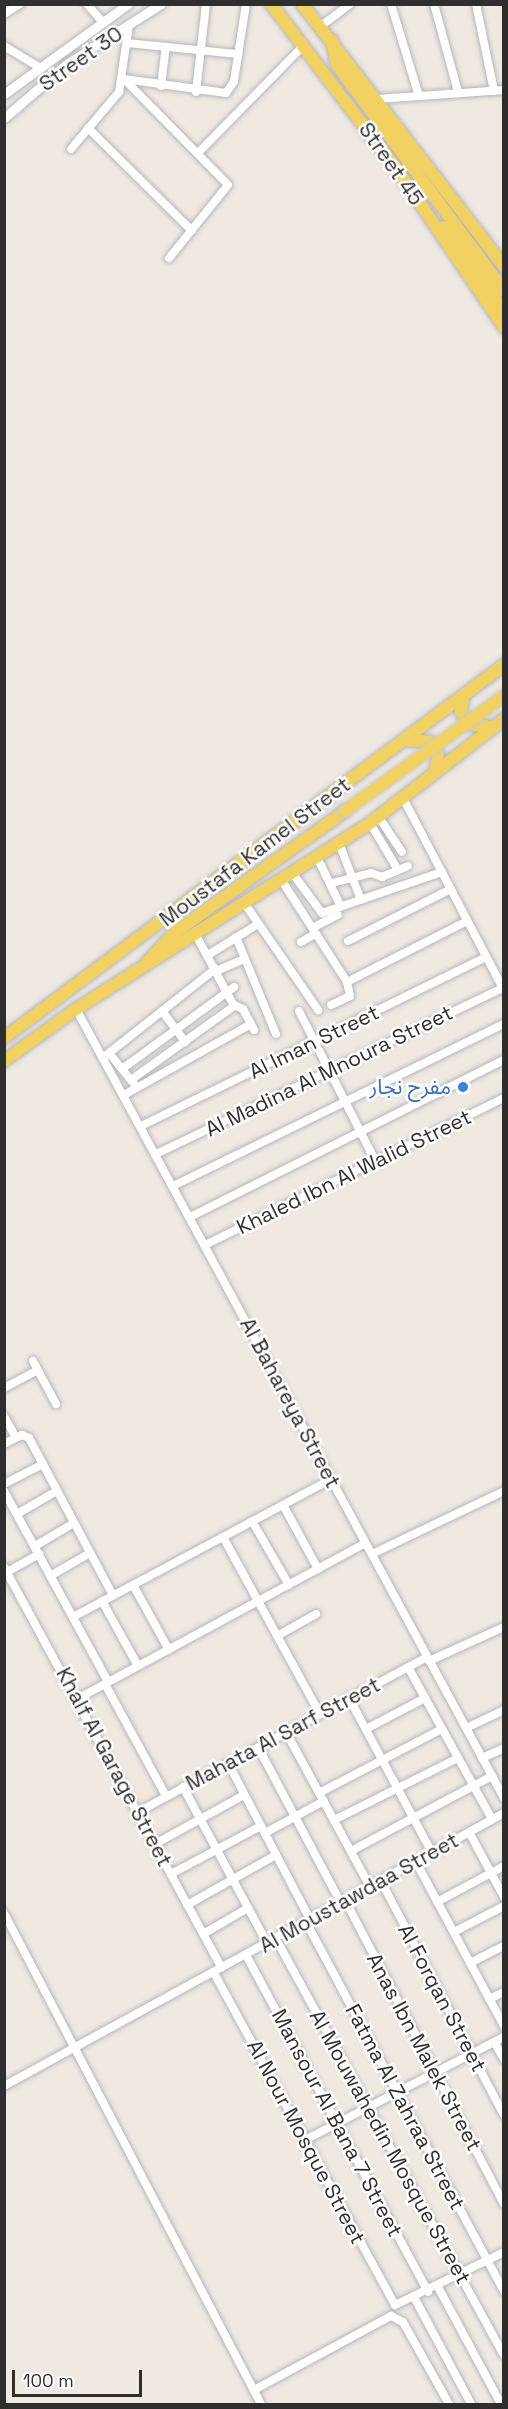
<!DOCTYPE html>
<html>
<head>
<meta charset="utf-8">
<style>
  body { margin:0 }
  #map { position:relative; width:508px; height:2409px; overflow:hidden; background:#efe9e1; font-family:"Space Grotesk","Noto Sans Arabic",sans-serif }
  div>[style] { position:absolute }
  [style*='--x'] { left:calc(var(--x)*1px); top:calc(var(--y)*1px); width:calc(var(--w)*1px); rotate:calc(var(--a)*1deg) }
  .roads { filter:drop-shadow(0 0 2px #b4b7c1) drop-shadow(0 0 2px #b4b7c1) }
  .minor>* { height:8px; margin:-4px; padding:0 4px; transform-origin:4px; border-radius:4px; background:#fff }
  .tertiary>* { height:9px; margin:-4.5px; padding:0 4.5px; transform-origin:4.5px; border-radius:4.5px; background:#fff }
  .primary>* { height:12px; margin:-6px; padding:0 6px; transform-origin:6px; border-radius:6px; background:#f2d163 }
  .bridges { filter:drop-shadow(0 0 2px #c9c9c9) drop-shadow(0 0 2px #c9c9c9) }
  .primary-bridge>* { height:12px; margin:-6px; padding:0 6px; transform-origin:6px; border-radius:6px; background:#f2d163 }
  .dots>* { width:16px; height:16px; translate:-50% -50%; box-sizing:border-box; border:3px solid #fff; border-radius:50% }
  span { translate:-50% -50%; white-space:nowrap; text-align:center; line-height:1.15; -webkit-text-stroke:5px #fff; paint-order:stroke }
  .street-label { font-size:21px; color:#2e2e2e }
  .shop-label { font-size:21px; color:#366cbe }
  .right { translate:-100% -50%; text-align:right }
  .frame { position:absolute; inset:0; border:6px solid #2e2e2e; pointer-events:none }
  .scale { position:absolute; left:12px; top:2370px; width:130px; height:27px; box-sizing:border-box; border:3px solid #2e2e2e; border-top:0; padding-left:8px; font-size:18px; line-height:21px; white-space:nowrap; color:#2e2e2e; -webkit-text-stroke:4px #fff; paint-order:stroke }
</style>
</head>
<body>
<div id="map">
  <div class="roads">
    <div class="minor">
      <i style="--x:87;--y:4;--w:23;--a:49"></i>
      <i style="--x:391;--y:4;--w:93;--a:73.1"></i>
      <i style="--x:434;--y:4;--w:91;--a:74.7"></i>
      <i style="--x:476;--y:4;--w:89;--a:78.3"></i>
      <i style="--x:4;--y:14;--w:19;--a:-32"></i>
      <i style="--x:321;--y:26;--w:36;--a:-37"></i>
      <i style="--x:127;--y:43;--w:112;--a:5.7"></i>
      <i style="--x:4;--y:46;--w:39;--a:31"></i>
      <i style="--x:124;--y:79;--w:148;--a:45.5"></i>
      <i style="--x:228;--y:185;--w:94;--a:128.9"></i>
      <i style="--x:124;--y:79;--w:103;--a:7.8"></i>
      <i style="--x:226;--y:93;--w:14;--a:-56"></i>
      <i style="--x:234;--y:81;--w:78;--a:-81.1"></i>
      <i style="--x:161;--y:86;--w:39;--a:-83"></i>
      <i style="--x:196;--y:92;--w:89;--a:-83.5"></i>
      <i style="--x:377;--y:99;--w:127;--a:-4.1"></i>
      <i style="--x:88;--y:128;--w:146;--a:44.7"></i>
      <i style="--x:71;--y:149;--w:75;--a:-49.9"></i>
      <i style="--x:119;--y:92;--w:68;--a:-81.5"></i>
      <i style="--x:198;--y:153;--w:151;--a:-45.5"></i>
      <i style="--x:403;--y:798;--w:217;--a:62.3"></i>
      <i style="--x:378;--y:816;--w:43;--a:56.3"></i>
      <i style="--x:370;--y:823;--w:55;--a:59.2"></i>
      <i style="--x:339;--y:843;--w:61;--a:68.9"></i>
      <i style="--x:317;--y:857;--w:55;--a:64.4"></i>
      <i style="--x:293;--y:874;--w:49;--a:53.4"></i>
      <i style="--x:322;--y:913;--w:127;--a:-18.9"></i>
      <i style="--x:282;--y:881;--w:120;--a:57.2"></i>
      <i style="--x:347;--y:982;--w:135;--a:-26.9"></i>
      <i style="--x:332;--y:883;--w:40;--a:-14.4"></i>
      <i style="--x:371;--y:873;--w:12;--a:20"></i>
      <i style="--x:382;--y:877;--w:28;--a:-23"></i>
      <i style="--x:245;--y:904;--w:129;--a:55.4"></i>
      <i style="--x:312;--y:928;--w:29;--a:-27"></i>
      <i style="--x:236;--y:937;--w:105;--a:67.6"></i>
      <i style="--x:348;--y:941;--w:115;--a:-26.8"></i>
      <i style="--x:301;--y:942;--w:16;--a:-30"></i>
      <i style="--x:208;--y:955;--w:59;--a:-31.8"></i>
      <i style="--x:216;--y:971;--w:30;--a:-23"></i>
      <i style="--x:234;--y:1005;--w:10;--a:24"></i>
      <i style="--x:243;--y:1009;--w:24;--a:62"></i>
      <i style="--x:331;--y:1005;--w:21;--a:-25"></i>
      <i style="--x:350;--y:996;--w:14;--a:-102"></i>
      <i style="--x:76;--y:1009;--w:898;--a:61.52"></i>
      <i style="--x:162;--y:1011;--w:39;--a:53"></i>
      <i style="--x:299;--y:1011;--w:169;--a:63"></i>
      <i style="--x:109;--y:1053;--w:40;--a:51"></i>
      <i style="--x:104;--y:1057;--w:142;--a:-38.4"></i>
      <i style="--x:122;--y:1069;--w:139;--a:-36.2"></i>
      <i style="--x:131;--y:1080;--w:127;--a:-35.7"></i>
      <i style="--x:234;--y:1006;--w:81;--a:-118.2"></i>
      <i style="--x:124;--y:1095;--w:145;--a:-29.2"></i>
      <i style="--x:141;--y:1126;--w:384;--a:-26.1"></i>
      <i style="--x:156;--y:1154;--w:384;--a:-25.6"></i>
      <i style="--x:173;--y:1186;--w:369;--a:-26.1"></i>
      <i style="--x:190;--y:1217;--w:351;--a:-26.6"></i>
      <i style="--x:205;--y:1245;--w:333;--a:-26.2"></i>
      <i style="--x:33;--y:1361;--w:49;--a:61.9"></i>
      <i style="--x:4;--y:1388;--w:38;--a:-28"></i>
      <i style="--x:4;--y:1416;--w:25;--a:61"></i>
      <i style="--x:4;--y:1444;--w:20;--a:-27"></i>
      <i style="--x:22;--y:1435;--w:8;--a:23"></i>
      <i style="--x:29;--y:1438;--w:178;--a:61.9"></i>
      <i style="--x:4;--y:1484;--w:44;--a:-27.1"></i>
      <i style="--x:4;--y:1491;--w:217;--a:61.4"></i>
      <i style="--x:283;--y:1505;--w:73;--a:61.3"></i>
      <i style="--x:17;--y:1514;--w:46;--a:-29.9"></i>
      <i style="--x:252;--y:1521;--w:74;--a:60"></i>
      <i style="--x:223;--y:1537;--w:202;--a:61.3"></i>
      <i style="--x:35;--y:1546;--w:45;--a:-30.5"></i>
      <i style="--x:372;--y:1554;--w:146;--a:-25.5"></i>
      <i style="--x:4;--y:1567;--w:456;--a:61.5"></i>
      <i style="--x:7;--y:1572;--w:37;--a:-29"></i>
      <i style="--x:50;--y:1576;--w:46;--a:-29.9"></i>
      <i style="--x:133;--y:1585;--w:74;--a:61"></i>
      <i style="--x:102;--y:1601;--w:74;--a:61"></i>
      <i style="--x:73;--y:1617;--w:293;--a:-28.1"></i>
      <i style="--x:277;--y:1636;--w:45;--a:-29.4"></i>
      <i style="--x:429;--y:1661;--w:82;--a:-24.4"></i>
      <i style="--x:408;--y:1667;--w:174;--a:61.1"></i>
      <i style="--x:105;--y:1684;--w:128;--a:61.4"></i>
      <i style="--x:349;--y:1698;--w:176;--a:61.8"></i>
      <i style="--x:77;--y:1699;--w:328;--a:-28.4"></i>
      <i style="--x:466;--y:1728;--w:42;--a:-25.3"></i>
      <i style="--x:366;--y:1729;--w:67;--a:-27.7"></i>
      <i style="--x:286;--y:1732;--w:176;--a:61.5"></i>
      <i style="--x:258;--y:1747;--w:177;--a:62"></i>
      <i style="--x:482;--y:1758;--w:24;--a:-24"></i>
      <i style="--x:228;--y:1763;--w:176;--a:62.3"></i>
      <i style="--x:183;--y:1787;--w:177;--a:61.7"></i>
      <i style="--x:319;--y:1793;--w:139;--a:-27.5"></i>
      <i style="--x:138;--y:1812;--w:328;--a:-28.2"></i>
      <i style="--x:334;--y:1820;--w:139;--a:-26.6"></i>
      <i style="--x:469;--y:1832;--w:74;--a:61.7"></i>
      <i style="--x:265;--y:1833;--w:67;--a:-28.5"></i>
      <i style="--x:155;--y:1844;--w:102;--a:-28.8"></i>
      <i style="--x:351;--y:1851;--w:160;--a:-28"></i>
      <i style="--x:416;--y:1862;--w:186;--a:61.8"></i>
      <i style="--x:171;--y:1874;--w:102;--a:-28.1"></i>
      <i style="--x:381;--y:1881;--w:264;--a:62.3"></i>
      <i style="--x:345;--y:1900;--w:343;--a:62.4"></i>
      <i style="--x:437;--y:1902;--w:76;--a:-28.2"></i>
      <i style="--x:187;--y:1905;--w:102;--a:-29.3"></i>
      <i style="--x:4;--y:1913;--w:554;--a:62.37"></i>
      <i style="--x:306;--y:1922;--w:420;--a:61.8"></i>
      <i style="--x:454;--y:1932;--w:56;--a:-27.5"></i>
      <i style="--x:203;--y:1934;--w:52;--a:-30"></i>
      <i style="--x:276;--y:1939;--w:474;--a:61.3"></i>
      <i style="--x:246;--y:1955;--w:383;--a:61.6"></i>
      <i style="--x:470;--y:1963;--w:38;--a:-27"></i>
      <i style="--x:214;--y:1973;--w:378;--a:61.4"></i>
      <i style="--x:395;--y:2305;--w:121;--a:-25.9"></i>
      <i style="--x:489;--y:1999;--w:17;--a:-25"></i>
      <i style="--x:494;--y:2042;--w:20;--a:60"></i>
      <i style="--x:4;--y:2086;--w:570;--a:-28.63"></i>
      <i style="--x:305;--y:2140;--w:224;--a:-27.4"></i>
      <i style="--x:438;--y:2287;--w:133;--a:61.7"></i>
      <i style="--x:415;--y:2299;--w:119;--a:61.9"></i>
      <i style="--x:254;--y:2390;--w:156;--a:-28.4"></i>
      <i style="--x:391;--y:2316;--w:13;--a:27"></i>
      <i style="--x:403;--y:2322;--w:94;--a:60.7"></i>
    </div>
    <div class="tertiary">
      <i style="--x:4;--y:94;--w:153;--a:-36"></i>
      <i style="--x:4;--y:118;--w:84;--a:-40.7"></i>
      <i style="--x:68;--y:63;--w:110;--a:-32.4"></i>
    </div>
    <div class="primary">
      <i style="--x:271;--y:4;--w:210;--a:52.7"></i>
      <i style="--x:398;--y:171;--w:189;--a:55.8"></i>
      <i style="--x:302;--y:4;--w:331;--a:52.4"></i>
      <i style="--x:332;--y:40;--w:25;--a:79"></i>
      <i style="--x:337;--y:65;--w:281;--a:53.5"></i>
      <i style="--x:444;--y:227;--w:103;--a:54.5"></i>
      <i style="--x:463;--y:698;--w:14;--a:98"></i>
      <i style="--x:461;--y:712;--w:14;--a:56"></i>
      <i style="--x:469;--y:724;--w:22;--a:8"></i>
      <i style="--x:407;--y:740;--w:24;--a:5"></i>
      <i style="--x:431;--y:742;--w:14;--a:60"></i>
      <i style="--x:438;--y:754;--w:18;--a:99"></i>
      <i style="--x:147;--y:962;--w:40;--a:-47"></i>
      <i style="--x:174;--y:933;--w:210;--a:-35.5"></i>
      <i style="--x:4;--y:1038;--w:624;--a:-36.72"></i>
      <i style="--x:4;--y:1061;--w:89;--a:-35.8"></i>
      <i style="--x:76;--y:1009;--w:348;--a:-32.3"></i>
      <i style="--x:370;--y:823;--w:170;--a:-37.8"></i>
    </div>
  </div>
  <div class="bridges">
    <div class="primary-bridge">
      <i style="--x:345;--y:811;--w:196;--a:-35.9"></i>
    </div>
  </div>
  <div class="dots">
    <i style="left:463px;top:1087px;background:#3f7fe0"></i>
  </div>
  <div class="street-label">
    <span style="left:81px;top:59px;rotate:-35deg">Street 30</span>
    <span style="left:391px;top:164px;rotate:55deg">Street 45</span>
    <span style="left:255px;top:852px;rotate:-37deg">Moustafa Kamel Street</span>
    <span style="left:314px;top:1042px;rotate:-26deg">Al Iman Street</span>
    <span style="left:329px;top:1071px;rotate:-26deg">Al Madina Al Mnoura Street</span>
    <span style="left:354px;top:1172px;rotate:-26deg">Khaled Ibn Al Walid Street</span>
    <span style="left:290px;top:1403px;rotate:62deg">Al Bahareya Street</span>
    <span style="left:283px;top:1734px;rotate:-28deg">Mahata Al Sarf Street</span>
    <span style="left:114px;top:1767px;rotate:62deg">Khalf Al Garage Street</span>
    <span style="left:359px;top:1893px;rotate:-29deg">Al Moustawdaa Street</span>
    <span style="left:442px;top:1998px;rotate:62deg">Al Forqan Street</span>
    <span style="left:424px;top:2052px;rotate:62deg">Anas Ibn Malek Street</span>
    <span style="left:405px;top:2107px;rotate:62deg">Fatma Al Zahraa Street</span>
    <span style="left:337px;top:2123px;rotate:62deg">Mansour Al Bana 7 Street</span>
    <span style="left:306px;top:2142px;rotate:62deg">Al Nour Mosque Street</span>
    <span style="left:390px;top:2147px;rotate:61deg">Al Mouwahedin Mosque Street</span>
  </div>
  <div class="shop-label">
    <span class="right" style="left:451px;top:1087px">مفرح نجار</span>
  </div>
  <div class="frame"></div>
  <div class="scale">100 m</div>
</div>
</body>
</html>
